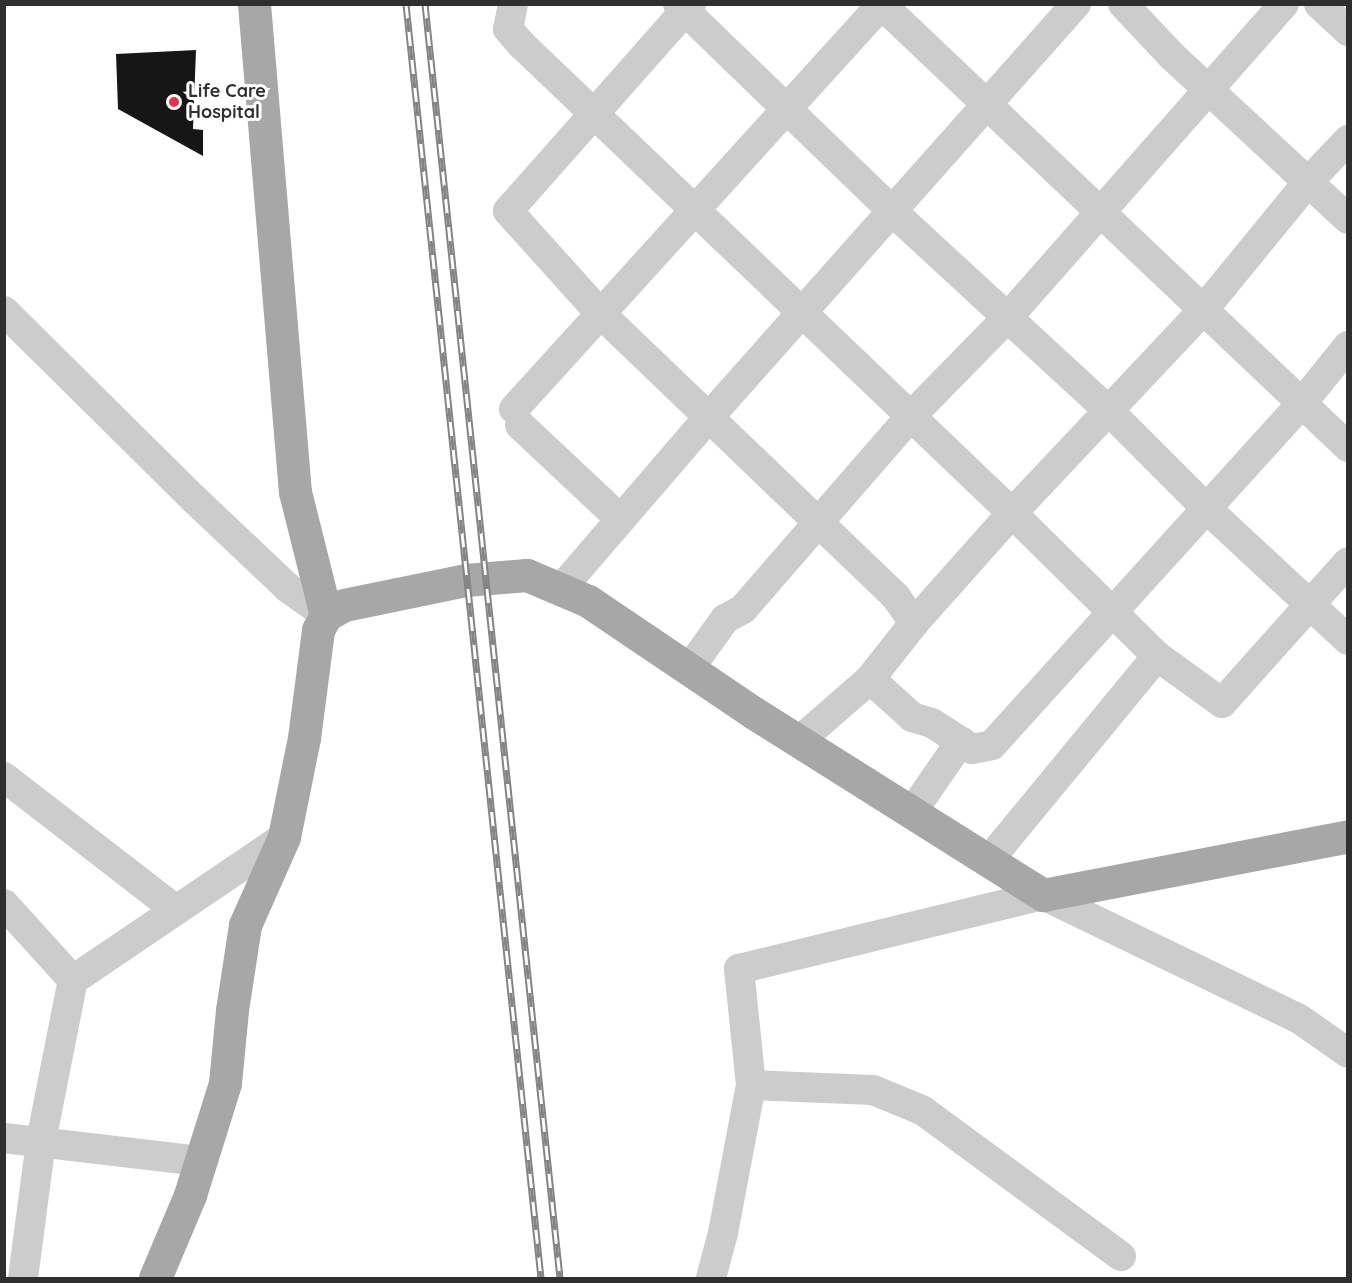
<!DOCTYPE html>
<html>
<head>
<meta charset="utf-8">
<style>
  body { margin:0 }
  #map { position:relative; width:1352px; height:1283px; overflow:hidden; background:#fff; font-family:Quicksand,sans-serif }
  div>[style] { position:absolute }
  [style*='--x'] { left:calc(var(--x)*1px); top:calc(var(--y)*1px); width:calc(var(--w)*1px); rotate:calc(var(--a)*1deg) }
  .building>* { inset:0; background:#161616 }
  .minor>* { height:30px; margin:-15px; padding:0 15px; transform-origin:15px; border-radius:15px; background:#ccc }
  .major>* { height:33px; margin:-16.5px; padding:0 16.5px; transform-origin:16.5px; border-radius:16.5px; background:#a7a7a7 }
  .rail>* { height:7px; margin-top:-3.5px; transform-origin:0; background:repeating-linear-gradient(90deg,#fff 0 14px,#848484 0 28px); box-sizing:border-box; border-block:2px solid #848484 }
  .dots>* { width:16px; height:16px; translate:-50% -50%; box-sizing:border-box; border:3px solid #fff; border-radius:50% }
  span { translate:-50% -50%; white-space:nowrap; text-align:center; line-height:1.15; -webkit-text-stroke:6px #fff; paint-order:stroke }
  .poi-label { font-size:18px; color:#2f2f2f; font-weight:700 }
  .left { translate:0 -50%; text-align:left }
  .frame { position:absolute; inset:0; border:6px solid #2f2f2f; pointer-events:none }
</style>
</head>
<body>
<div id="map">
  <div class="building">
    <i style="clip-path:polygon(196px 50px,193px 129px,203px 130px,203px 156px,118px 109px,116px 54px)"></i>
  </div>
  <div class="minor">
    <i style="--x:513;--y:4;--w:25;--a:101"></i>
    <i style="--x:508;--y:29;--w:21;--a:49"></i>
    <i style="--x:522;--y:45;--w:678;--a:43.68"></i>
    <i style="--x:1012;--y:513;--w:204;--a:44.6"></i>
    <i style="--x:1157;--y:656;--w:80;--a:35.9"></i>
    <i style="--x:1222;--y:703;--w:189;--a:-48.2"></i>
    <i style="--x:678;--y:4;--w:298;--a:44"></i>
    <i style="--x:892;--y:211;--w:295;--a:42.7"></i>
    <i style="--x:1109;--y:411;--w:139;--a:45"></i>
    <i style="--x:1207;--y:509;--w:192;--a:42.9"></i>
    <i style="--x:691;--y:4;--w:276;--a:131.5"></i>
    <i style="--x:508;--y:211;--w:137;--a:48"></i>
    <i style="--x:600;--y:313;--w:410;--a:43.8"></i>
    <i style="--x:896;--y:597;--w:32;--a:55"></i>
    <i style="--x:881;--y:4;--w:644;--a:43.49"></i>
    <i style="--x:1123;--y:4;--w:73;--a:46.7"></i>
    <i style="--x:1173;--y:57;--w:238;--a:42.8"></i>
    <i style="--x:1319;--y:4;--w:40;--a:43"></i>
    <i style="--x:4;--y:311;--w:267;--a:44.7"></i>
    <i style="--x:194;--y:499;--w:129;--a:43.4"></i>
    <i style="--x:288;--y:588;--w:47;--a:35.4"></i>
    <i style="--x:514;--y:409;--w:547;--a:-47.74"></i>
    <i style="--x:520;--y:425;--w:137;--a:43.2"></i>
    <i style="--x:560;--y:590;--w:228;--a:-49.3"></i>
    <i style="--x:709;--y:417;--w:553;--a:-48.38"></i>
    <i style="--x:689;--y:669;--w:62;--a:-54.2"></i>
    <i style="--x:725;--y:619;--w:21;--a:-29"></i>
    <i style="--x:743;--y:609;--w:254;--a:-49"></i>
    <i style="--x:910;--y:417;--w:140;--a:-45.6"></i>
    <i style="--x:1008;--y:317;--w:417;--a:-48.6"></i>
    <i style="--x:870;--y:679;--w:57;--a:42.1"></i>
    <i style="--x:912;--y:717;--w:21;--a:17"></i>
    <i style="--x:932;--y:723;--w:48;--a:33"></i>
    <i style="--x:972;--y:749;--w:20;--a:-11"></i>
    <i style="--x:992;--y:745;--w:462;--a:-47.8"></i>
    <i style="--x:1302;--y:403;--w:73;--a:-51.1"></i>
    <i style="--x:799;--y:741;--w:94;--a:-41.1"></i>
    <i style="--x:870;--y:679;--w:71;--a:-51.8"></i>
    <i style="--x:914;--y:623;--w:147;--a:-48.3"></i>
    <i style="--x:1012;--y:513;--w:280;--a:-46.7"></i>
    <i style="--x:1204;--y:309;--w:164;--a:-50.7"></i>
    <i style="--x:1308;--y:182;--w:58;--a:-46.4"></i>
    <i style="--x:4;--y:777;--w:216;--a:37.7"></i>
    <i style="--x:912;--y:812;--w:86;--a:-55.4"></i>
    <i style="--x:989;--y:860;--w:264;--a:-50.5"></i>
    <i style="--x:4;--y:904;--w:103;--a:47.8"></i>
    <i style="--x:73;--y:980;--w:255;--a:-34.1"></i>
    <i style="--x:751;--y:1085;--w:122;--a:2.3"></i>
    <i style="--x:873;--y:1090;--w:53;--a:22.2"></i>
    <i style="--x:922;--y:1110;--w:247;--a:36.3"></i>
    <i style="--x:4;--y:1138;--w:197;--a:6.7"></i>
    <i style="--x:23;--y:1278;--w:138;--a:-82.5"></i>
    <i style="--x:41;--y:1141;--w:164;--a:-78.8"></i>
    <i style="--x:711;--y:1278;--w:47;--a:-75.1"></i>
    <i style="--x:723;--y:1233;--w:151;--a:-79.3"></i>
    <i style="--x:751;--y:1085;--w:117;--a:-95.9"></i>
    <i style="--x:739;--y:969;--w:313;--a:-13.7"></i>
    <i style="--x:1043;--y:895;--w:283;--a:25.8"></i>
    <i style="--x:1298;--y:1018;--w:61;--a:35"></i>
  </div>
  <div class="major">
    <i style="--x:254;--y:4;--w:490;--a:85.2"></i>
    <i style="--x:295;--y:492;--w:127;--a:75.9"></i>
    <i style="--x:155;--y:1278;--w:90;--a:-67.1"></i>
    <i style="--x:190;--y:1195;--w:117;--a:-72.6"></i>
    <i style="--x:225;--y:1083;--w:73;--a:-84.5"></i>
    <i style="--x:232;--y:1010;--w:86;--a:-81.3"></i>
    <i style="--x:245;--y:925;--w:96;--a:-66.1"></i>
    <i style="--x:284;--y:837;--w:101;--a:-78.6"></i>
    <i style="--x:304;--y:738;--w:109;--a:-82.6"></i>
    <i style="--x:318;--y:630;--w:17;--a:-62"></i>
    <i style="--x:326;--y:615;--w:21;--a:-29"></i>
    <i style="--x:344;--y:605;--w:125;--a:-11.6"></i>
    <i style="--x:466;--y:580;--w:61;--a:-4.7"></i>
    <i style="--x:527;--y:575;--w:66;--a:23.1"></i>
    <i style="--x:588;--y:601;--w:200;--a:34"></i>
    <i style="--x:754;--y:713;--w:342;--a:32.2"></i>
    <i style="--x:1043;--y:895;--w:311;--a:-10.9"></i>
  </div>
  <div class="rail">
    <i style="--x:406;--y:4;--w:1281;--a:83.95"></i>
    <i style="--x:425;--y:4;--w:1281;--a:83.95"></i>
  </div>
  <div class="dots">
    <i style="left:174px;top:102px;background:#e7314a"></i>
  </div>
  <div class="poi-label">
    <span class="left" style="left:188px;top:102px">Life Care<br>Hospital</span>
  </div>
  <div class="frame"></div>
</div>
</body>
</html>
